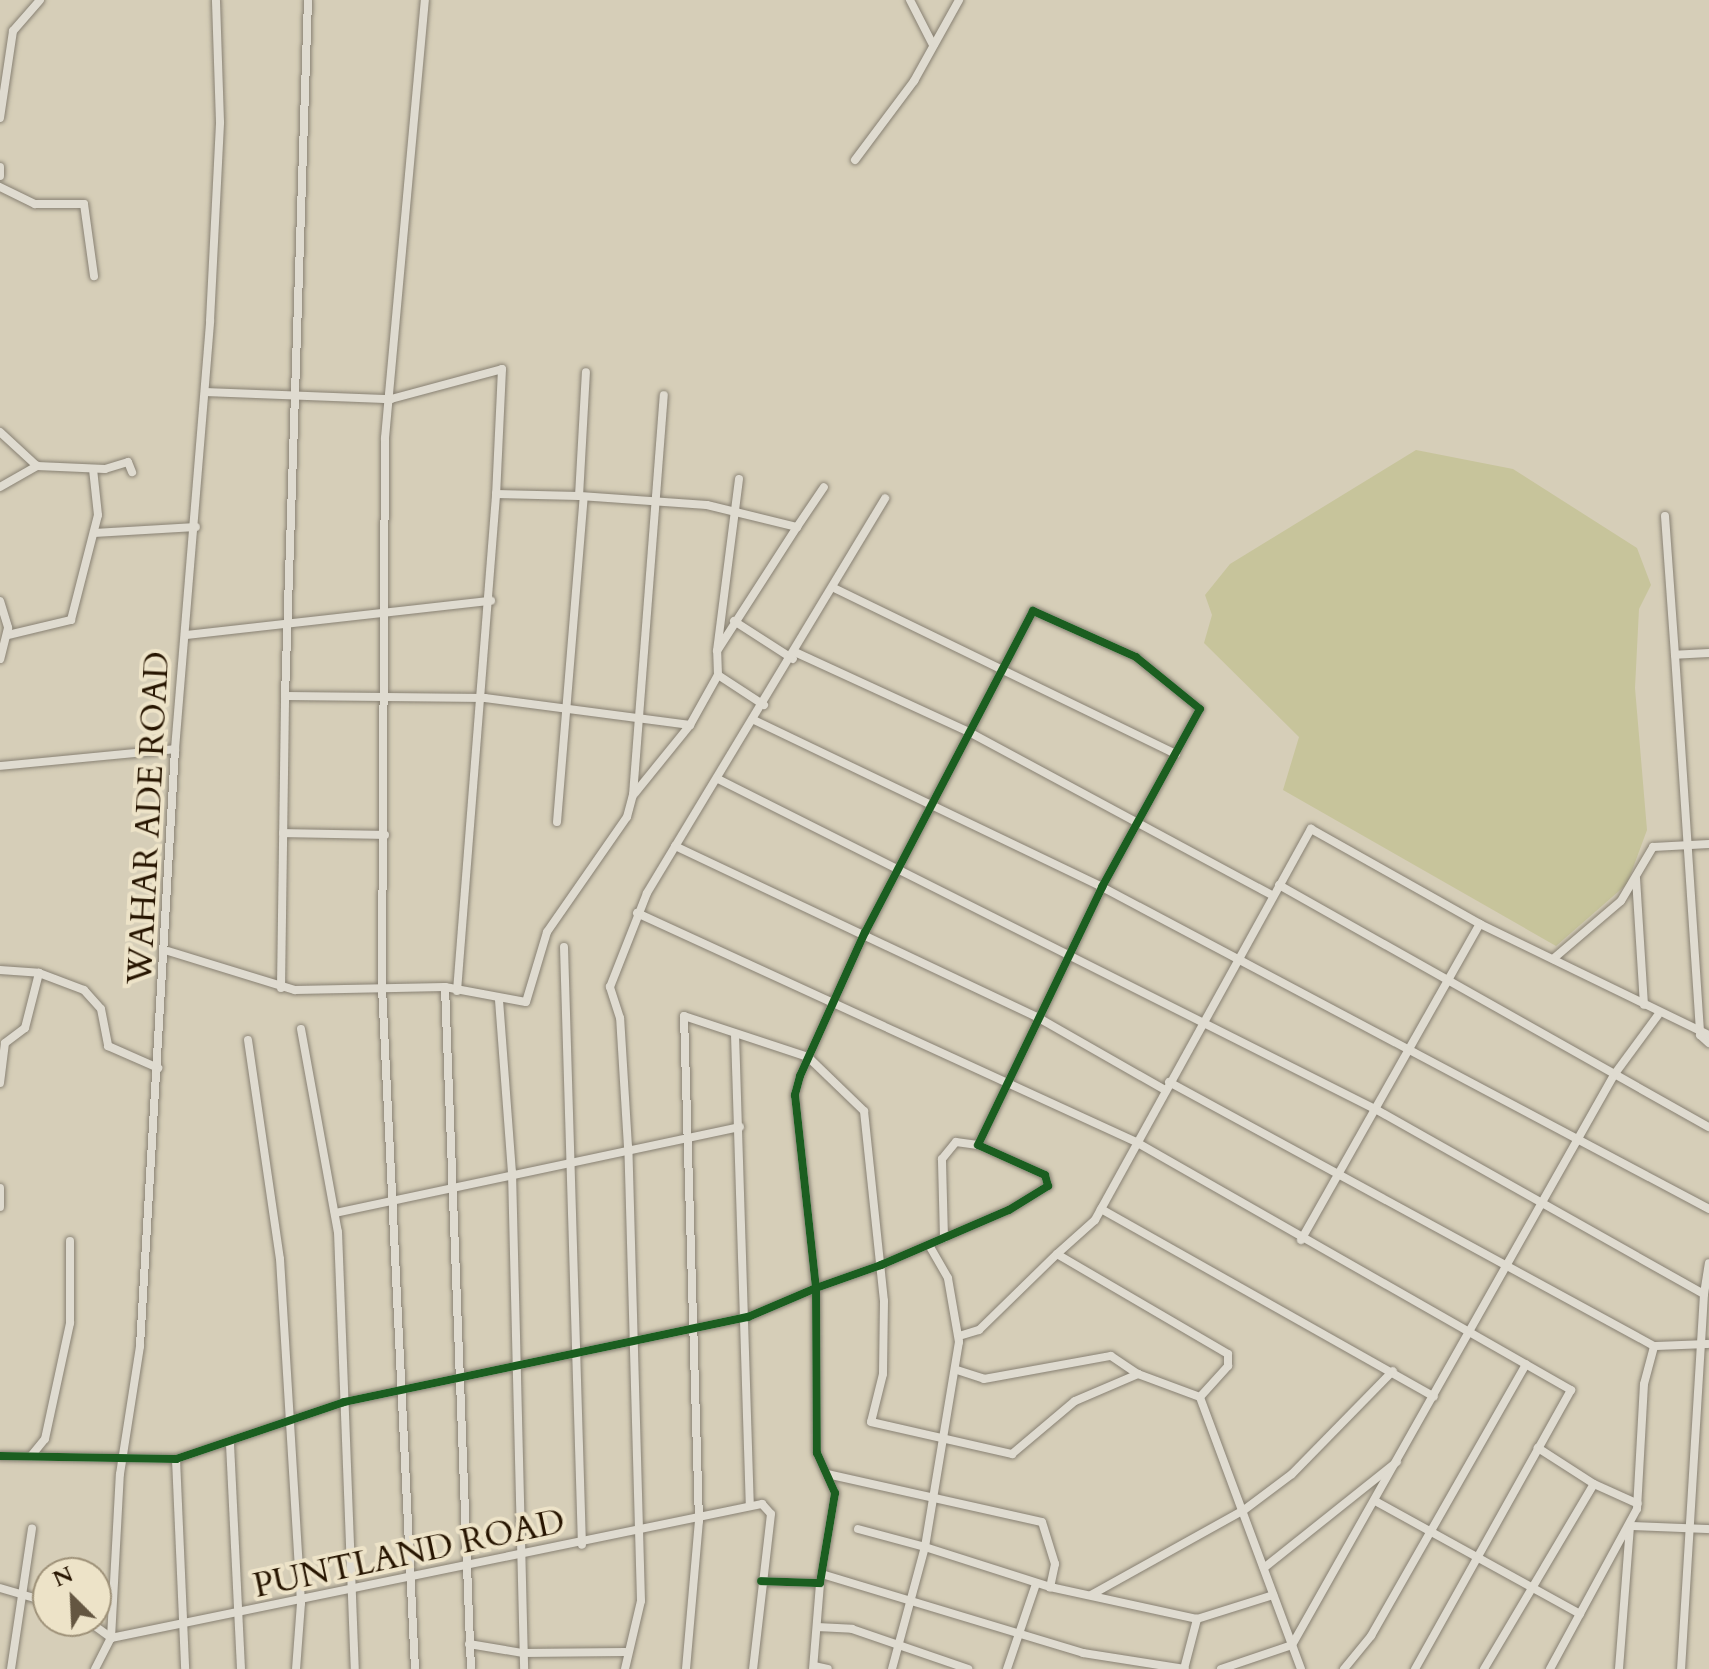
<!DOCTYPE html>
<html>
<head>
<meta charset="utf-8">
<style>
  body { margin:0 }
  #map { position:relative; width:1709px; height:1669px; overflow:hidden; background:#d6ceb8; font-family:Cardo,serif }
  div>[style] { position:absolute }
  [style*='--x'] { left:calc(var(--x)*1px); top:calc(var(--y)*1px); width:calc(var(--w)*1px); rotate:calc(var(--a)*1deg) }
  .green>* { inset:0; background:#c7c49b }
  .roads { filter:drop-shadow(0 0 2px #888173) drop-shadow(0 0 2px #888173) }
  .street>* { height:8px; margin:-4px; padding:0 4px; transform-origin:4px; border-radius:4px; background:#dfdbd0 }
  .cycleway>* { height:8px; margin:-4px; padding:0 4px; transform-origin:4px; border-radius:4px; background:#1b5e20 }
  span { translate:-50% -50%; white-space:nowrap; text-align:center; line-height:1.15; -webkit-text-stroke:8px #ede3c8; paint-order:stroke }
  .street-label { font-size:34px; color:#271501 }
  .north { position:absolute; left:32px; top:1557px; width:80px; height:80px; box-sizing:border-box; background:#ede3c8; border:2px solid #9e9178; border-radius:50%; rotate:336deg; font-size:22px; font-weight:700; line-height:32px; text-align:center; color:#271501 }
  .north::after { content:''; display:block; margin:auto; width:28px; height:36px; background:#645641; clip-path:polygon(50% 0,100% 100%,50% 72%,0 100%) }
</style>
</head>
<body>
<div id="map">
  <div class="green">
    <i style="clip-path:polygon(1416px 450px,1513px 469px,1637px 548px,1651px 585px,1639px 609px,1635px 688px,1647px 830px,1627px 884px,1556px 946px,1283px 790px,1299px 737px,1204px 643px,1212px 615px,1205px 595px,1230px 564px)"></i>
  </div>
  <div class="roads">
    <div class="street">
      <i style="--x:308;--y:0;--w:696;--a:91.89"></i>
      <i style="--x:285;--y:696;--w:200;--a:0.6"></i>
      <i style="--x:485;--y:698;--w:207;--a:7.5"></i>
      <i style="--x:690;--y:725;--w:57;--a:-60.8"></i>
      <i style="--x:718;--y:675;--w:24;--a:-92"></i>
      <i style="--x:910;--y:0;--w:51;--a:62.9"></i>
      <i style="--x:0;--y:118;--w:88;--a:-81.5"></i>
      <i style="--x:13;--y:31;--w:41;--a:-48.9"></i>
      <i style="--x:855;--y:160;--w:99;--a:-53.2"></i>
      <i style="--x:914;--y:81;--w:93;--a:-60.9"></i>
      <i style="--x:0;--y:167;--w:9;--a:90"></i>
      <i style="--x:0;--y:187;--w:39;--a:26"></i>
      <i style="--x:35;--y:204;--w:49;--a:0"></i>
      <i style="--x:84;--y:204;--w:73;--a:82.1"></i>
      <i style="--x:205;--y:392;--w:186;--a:2.2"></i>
      <i style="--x:391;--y:399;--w:115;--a:-15.1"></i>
      <i style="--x:502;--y:369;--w:125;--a:92.7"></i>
      <i style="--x:496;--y:494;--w:83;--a:1.4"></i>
      <i style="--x:579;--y:496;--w:124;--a:-86.8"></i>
      <i style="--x:0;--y:432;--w:50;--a:42.6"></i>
      <i style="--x:739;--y:479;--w:173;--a:97.3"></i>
      <i style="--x:717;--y:651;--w:148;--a:-57.2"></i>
      <i style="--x:0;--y:487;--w:43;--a:-29.6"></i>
      <i style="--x:37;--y:466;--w:68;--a:2.5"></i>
      <i style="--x:105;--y:469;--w:24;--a:-17"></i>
      <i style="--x:128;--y:462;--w:11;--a:68"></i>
      <i style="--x:580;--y:496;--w:127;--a:4.1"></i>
      <i style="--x:707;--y:505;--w:93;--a:13.7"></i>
      <i style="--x:797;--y:527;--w:48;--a:-56"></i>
      <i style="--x:1665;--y:516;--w:139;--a:85.9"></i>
      <i style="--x:94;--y:533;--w:102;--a:-3.4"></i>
      <i style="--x:836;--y:589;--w:378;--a:25.9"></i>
      <i style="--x:0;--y:601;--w:28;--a:73"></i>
      <i style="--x:8;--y:628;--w:32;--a:104"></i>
      <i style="--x:734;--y:621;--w:70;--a:32.8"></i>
      <i style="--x:8;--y:635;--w:65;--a:-13.4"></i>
      <i style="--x:71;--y:620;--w:108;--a:-75.6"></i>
      <i style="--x:98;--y:515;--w:46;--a:-96.2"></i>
      <i style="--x:186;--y:635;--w:307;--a:-6.4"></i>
      <i style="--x:797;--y:653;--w:189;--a:24.7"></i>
      <i style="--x:969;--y:732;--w:345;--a:28.3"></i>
      <i style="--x:1709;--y:653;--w:34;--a:177"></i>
      <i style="--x:1675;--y:655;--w:381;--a:86.2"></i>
      <i style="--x:1700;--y:1035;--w:12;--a:42"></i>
      <i style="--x:718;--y:675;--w:55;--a:33.1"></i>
      <i style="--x:754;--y:720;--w:386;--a:25.6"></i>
      <i style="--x:1102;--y:887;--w:687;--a:27.94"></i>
      <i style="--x:0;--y:766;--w:176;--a:-5.5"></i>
      <i style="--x:718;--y:779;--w:737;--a:26.67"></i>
      <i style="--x:1377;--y:1110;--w:375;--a:29.4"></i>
      <i style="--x:1704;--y:1294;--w:376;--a:93.5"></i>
      <i style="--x:635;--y:793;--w:87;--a:-51"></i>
      <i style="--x:557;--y:822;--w:326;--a:-85.3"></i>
      <i style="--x:283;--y:833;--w:102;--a:1.1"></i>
      <i style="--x:675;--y:846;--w:400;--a:25.3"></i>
      <i style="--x:1037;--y:1017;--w:147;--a:29.7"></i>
      <i style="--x:1636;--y:878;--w:127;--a:86.4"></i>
      <i style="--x:1279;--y:885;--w:493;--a:29.4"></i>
      <i style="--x:637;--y:913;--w:549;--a:24.65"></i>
      <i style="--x:1136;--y:1142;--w:501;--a:29.69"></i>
      <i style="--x:1571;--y:1390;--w:320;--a:119.2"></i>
      <i style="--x:564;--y:947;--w:598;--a:88.28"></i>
      <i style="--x:168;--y:951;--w:133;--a:17.1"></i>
      <i style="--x:295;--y:990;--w:150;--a:-1.1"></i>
      <i style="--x:445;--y:987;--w:82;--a:10.5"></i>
      <i style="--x:526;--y:1002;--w:73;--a:-73.3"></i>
      <i style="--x:547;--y:932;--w:140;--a:-55.2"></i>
      <i style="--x:627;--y:817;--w:23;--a:-75"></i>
      <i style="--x:633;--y:795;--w:401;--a:-85.6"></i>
      <i style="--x:1553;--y:959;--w:89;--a:-40.5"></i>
      <i style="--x:1621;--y:901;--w:63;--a:-59.3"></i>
      <i style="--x:1653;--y:847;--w:56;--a:-3.1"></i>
      <i style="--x:0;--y:970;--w:39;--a:4"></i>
      <i style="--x:39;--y:973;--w:48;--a:20.7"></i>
      <i style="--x:84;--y:990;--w:25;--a:48"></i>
      <i style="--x:101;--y:1009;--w:38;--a:79"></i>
      <i style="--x:108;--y:1046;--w:55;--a:23.7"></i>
      <i style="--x:445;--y:987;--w:682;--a:87.82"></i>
      <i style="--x:281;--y:988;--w:292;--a:-89.2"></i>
      <i style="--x:457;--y:991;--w:499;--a:-85.5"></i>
      <i style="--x:499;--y:1000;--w:172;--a:85.7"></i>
      <i style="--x:512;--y:1172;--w:497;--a:88.6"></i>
      <i style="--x:301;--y:1029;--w:206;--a:79.7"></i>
      <i style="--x:338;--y:1232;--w:437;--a:87.8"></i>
      <i style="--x:735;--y:1034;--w:471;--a:88.2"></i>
      <i style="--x:248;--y:1040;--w:221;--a:81.7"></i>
      <i style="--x:280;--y:1259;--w:345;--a:86.5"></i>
      <i style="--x:301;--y:1603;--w:66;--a:94.3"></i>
      <i style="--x:1169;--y:1082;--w:552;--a:28.56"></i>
      <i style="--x:0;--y:1083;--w:40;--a:-82.9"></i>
      <i style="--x:5;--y:1043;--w:25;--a:-37"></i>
      <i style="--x:25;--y:1028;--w:57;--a:-75.7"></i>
      <i style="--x:0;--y:1188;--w:19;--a:90"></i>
      <i style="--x:1101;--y:1209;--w:382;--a:29.4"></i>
      <i style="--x:335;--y:1213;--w:414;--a:-12"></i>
      <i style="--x:944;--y:1238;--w:79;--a:-91.5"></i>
      <i style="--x:942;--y:1159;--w:22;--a:-51"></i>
      <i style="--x:956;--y:1142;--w:22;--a:8"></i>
      <i style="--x:1301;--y:1240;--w:363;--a:-60.5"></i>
      <i style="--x:1704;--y:1294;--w:31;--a:-81"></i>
      <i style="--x:959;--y:1336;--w:21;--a:-17"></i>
      <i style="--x:979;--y:1330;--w:109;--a:-44.3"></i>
      <i style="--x:957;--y:1370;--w:28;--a:18"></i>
      <i style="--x:984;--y:1379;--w:129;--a:-10.3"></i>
      <i style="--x:1111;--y:1356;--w:32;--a:34"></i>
      <i style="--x:230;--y:1444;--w:225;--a:87.2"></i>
      <i style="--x:0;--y:1456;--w:176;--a:1"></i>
      <i style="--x:176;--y:1459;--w:177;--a:-18.7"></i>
      <i style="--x:344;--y:1402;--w:413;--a:-11.9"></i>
      <i style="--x:748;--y:1317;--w:74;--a:-23.1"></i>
      <i style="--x:816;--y:1288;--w:69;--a:-19.5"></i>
      <i style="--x:881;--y:1265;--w:139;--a:-23.3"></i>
      <i style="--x:1009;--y:1210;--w:46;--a:-31.6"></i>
      <i style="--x:1048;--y:1186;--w:11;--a:-105"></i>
      <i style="--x:1045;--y:1175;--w:73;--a:-155.9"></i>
      <i style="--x:978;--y:1145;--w:286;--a:-64.3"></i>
      <i style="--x:1102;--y:887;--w:203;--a:-61.2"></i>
      <i style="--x:1200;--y:709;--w:82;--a:-140.9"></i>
      <i style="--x:1136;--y:657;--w:113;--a:-155.9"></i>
      <i style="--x:1033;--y:611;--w:362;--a:117.6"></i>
      <i style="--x:865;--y:932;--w:158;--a:114.3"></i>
      <i style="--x:800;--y:1076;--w:20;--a:105"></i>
      <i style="--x:795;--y:1095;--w:194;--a:83.8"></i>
      <i style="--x:816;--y:1288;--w:165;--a:89.7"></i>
      <i style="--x:817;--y:1453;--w:44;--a:65.8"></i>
      <i style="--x:835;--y:1493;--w:91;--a:99.5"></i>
      <i style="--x:820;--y:1583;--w:59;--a:-178.1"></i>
      <i style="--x:31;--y:1456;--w:22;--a:-51"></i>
      <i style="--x:45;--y:1439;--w:119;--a:-77.8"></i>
      <i style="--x:70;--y:1323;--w:82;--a:-90"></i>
      <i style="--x:176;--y:1459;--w:210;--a:87.5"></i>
      <i style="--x:827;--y:1474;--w:220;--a:12.6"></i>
      <i style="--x:1042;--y:1522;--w:44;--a:72.8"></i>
      <i style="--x:1055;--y:1564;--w:24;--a:102"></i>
      <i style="--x:1594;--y:1484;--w:48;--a:24.4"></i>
      <i style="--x:1377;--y:1502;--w:232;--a:28.9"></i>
      <i style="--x:858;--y:1529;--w:69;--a:15"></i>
      <i style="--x:925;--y:1547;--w:208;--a:-80.6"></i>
      <i style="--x:959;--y:1342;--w:65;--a:-99.8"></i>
      <i style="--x:948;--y:1278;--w:38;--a:-120"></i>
      <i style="--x:1264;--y:1568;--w:170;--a:-38.6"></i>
      <i style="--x:825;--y:1575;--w:270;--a:16.8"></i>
      <i style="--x:1083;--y:1653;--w:103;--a:8.9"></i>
      <i style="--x:0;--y:1588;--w:50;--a:16.3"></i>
      <i style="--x:1091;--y:1595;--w:175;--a:-29.1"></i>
      <i style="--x:1244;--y:1510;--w:60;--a:-36.9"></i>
      <i style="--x:1292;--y:1474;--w:144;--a:-45.6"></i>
      <i style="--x:88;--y:1621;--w:29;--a:36"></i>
      <i style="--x:817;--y:1627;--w:35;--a:3"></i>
      <i style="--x:852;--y:1629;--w:123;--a:19"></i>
      <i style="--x:111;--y:1638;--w:665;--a:-11.63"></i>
      <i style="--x:762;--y:1504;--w:13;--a:48"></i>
      <i style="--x:771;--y:1514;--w:156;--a:96.6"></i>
      <i style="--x:469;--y:1644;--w:55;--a:9.5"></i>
      <i style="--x:523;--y:1653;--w:102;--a:-0.6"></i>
      <i style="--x:814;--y:1666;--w:14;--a:12"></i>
      <i style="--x:11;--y:1669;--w:142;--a:-81.5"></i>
      <i style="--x:95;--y:1669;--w:35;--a:-63"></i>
      <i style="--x:111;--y:1638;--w:164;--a:-86.9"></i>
      <i style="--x:120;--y:1474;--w:130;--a:-81.1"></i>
      <i style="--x:140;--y:1346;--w:598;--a:-86.64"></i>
      <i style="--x:175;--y:749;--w:429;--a:-85.3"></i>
      <i style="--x:210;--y:321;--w:199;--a:-87.1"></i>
      <i style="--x:220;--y:122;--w:122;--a:-91.9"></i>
      <i style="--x:415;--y:1669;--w:684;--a:-92.77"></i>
      <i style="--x:382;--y:986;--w:548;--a:-89.69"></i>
      <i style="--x:385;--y:438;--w:440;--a:-84.8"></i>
      <i style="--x:625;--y:1669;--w:70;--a:-76.8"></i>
      <i style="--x:641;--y:1601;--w:454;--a:-91.6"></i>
      <i style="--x:628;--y:1147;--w:129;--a:-93.5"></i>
      <i style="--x:620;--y:1018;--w:33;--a:-108"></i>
      <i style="--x:610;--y:987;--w:101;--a:-68.5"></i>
      <i style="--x:647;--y:893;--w:461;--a:-58.9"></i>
      <i style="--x:686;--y:1669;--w:149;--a:-85"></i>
      <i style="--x:699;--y:1521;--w:505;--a:-91.7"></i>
      <i style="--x:684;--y:1016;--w:131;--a:18.3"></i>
      <i style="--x:808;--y:1057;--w:78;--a:44"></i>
      <i style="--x:864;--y:1111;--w:191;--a:84"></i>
      <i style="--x:884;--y:1301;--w:73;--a:90.8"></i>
      <i style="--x:883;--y:1374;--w:49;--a:104"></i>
      <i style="--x:871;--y:1422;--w:145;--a:12.8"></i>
      <i style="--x:1012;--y:1454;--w:82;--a:-40.1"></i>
      <i style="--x:1075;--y:1401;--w:69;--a:-23.2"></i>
      <i style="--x:1138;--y:1374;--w:66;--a:20.4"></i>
      <i style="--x:813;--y:1669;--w:86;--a:-85.3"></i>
      <i style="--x:892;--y:1669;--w:126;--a:-74.9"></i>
      <i style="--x:925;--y:1547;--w:131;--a:17.7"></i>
      <i style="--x:1050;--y:1587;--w:150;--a:12.3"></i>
      <i style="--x:1197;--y:1619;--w:80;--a:-17.5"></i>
      <i style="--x:1007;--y:1669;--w:90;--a:-71.2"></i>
      <i style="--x:1184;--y:1669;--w:52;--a:-75.4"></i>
      <i style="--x:1221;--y:1669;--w:75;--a:-18.7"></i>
      <i style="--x:1292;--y:1645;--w:655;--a:-60.54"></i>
      <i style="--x:1614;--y:1075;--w:74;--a:-53.7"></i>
      <i style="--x:1301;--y:1669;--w:290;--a:-110.4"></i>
      <i style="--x:1200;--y:1397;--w:42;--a:-47.9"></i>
      <i style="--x:1228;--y:1366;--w:12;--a:-90"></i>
      <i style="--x:1228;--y:1354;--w:198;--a:-149.7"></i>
      <i style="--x:1057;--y:1254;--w:51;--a:-41.8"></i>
      <i style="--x:1095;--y:1220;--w:447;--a:-61.1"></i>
      <i style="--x:1311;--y:829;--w:194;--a:29.3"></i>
      <i style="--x:1480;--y:924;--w:254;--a:25.9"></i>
      <i style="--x:1344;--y:1669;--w:43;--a:-50.7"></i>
      <i style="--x:1371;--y:1636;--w:313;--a:-60.3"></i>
      <i style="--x:1484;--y:1669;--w:215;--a:-59.3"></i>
      <i style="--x:1594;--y:1484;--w:67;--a:-147.3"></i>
      <i style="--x:1550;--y:1669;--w:182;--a:-61.5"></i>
      <i style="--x:1637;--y:1509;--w:125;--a:-86.8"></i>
      <i style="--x:1644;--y:1384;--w:39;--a:-75"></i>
      <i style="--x:1654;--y:1346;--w:55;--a:-2.1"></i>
      <i style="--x:1619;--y:1669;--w:143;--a:-85.6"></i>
      <i style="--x:1630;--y:1526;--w:79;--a:2.2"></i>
    </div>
  </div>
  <div class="cycleway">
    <i style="--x:0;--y:1456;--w:176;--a:1"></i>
    <i style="--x:176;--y:1459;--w:177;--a:-18.7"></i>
    <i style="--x:344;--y:1402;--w:413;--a:-11.9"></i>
    <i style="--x:748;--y:1317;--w:74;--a:-23.1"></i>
    <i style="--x:816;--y:1288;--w:69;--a:-19.5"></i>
    <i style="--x:881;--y:1265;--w:139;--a:-23.3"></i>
    <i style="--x:1009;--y:1210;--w:46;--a:-31.6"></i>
    <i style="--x:1048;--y:1186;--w:11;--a:-105"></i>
    <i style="--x:1045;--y:1175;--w:73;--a:-155.9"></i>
    <i style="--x:978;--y:1145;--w:286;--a:-64.3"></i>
    <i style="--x:1102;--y:887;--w:203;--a:-61.2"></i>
    <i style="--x:1200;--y:709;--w:82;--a:-140.9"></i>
    <i style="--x:1136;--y:657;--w:113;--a:-155.9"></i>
    <i style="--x:1033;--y:611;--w:362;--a:117.6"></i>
    <i style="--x:865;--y:932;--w:158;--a:114.3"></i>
    <i style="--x:800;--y:1076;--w:20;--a:105"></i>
    <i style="--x:795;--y:1095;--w:194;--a:83.8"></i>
    <i style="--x:816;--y:1288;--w:165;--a:89.7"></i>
    <i style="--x:817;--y:1453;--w:44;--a:65.8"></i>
    <i style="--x:835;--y:1493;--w:91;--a:99.5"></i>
    <i style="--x:820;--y:1583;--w:59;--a:-178.1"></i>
  </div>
  <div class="street-label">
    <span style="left:149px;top:818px;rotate:-87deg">WAHAR ADE ROAD</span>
    <span style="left:409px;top:1554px;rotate:-12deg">PUNTLAND ROAD</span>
  </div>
  <div class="north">N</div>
</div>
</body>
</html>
